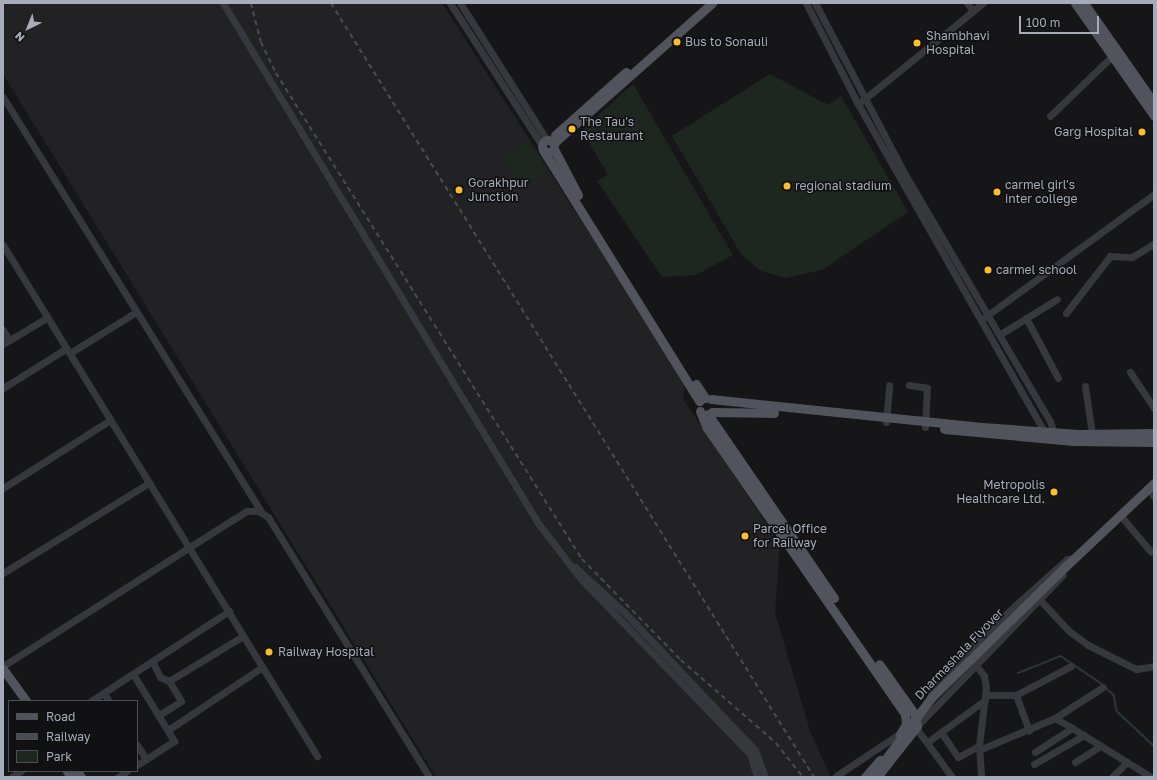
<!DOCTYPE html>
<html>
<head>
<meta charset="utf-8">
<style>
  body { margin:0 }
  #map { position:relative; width:1157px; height:780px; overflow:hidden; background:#161618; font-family:"Golos Text",sans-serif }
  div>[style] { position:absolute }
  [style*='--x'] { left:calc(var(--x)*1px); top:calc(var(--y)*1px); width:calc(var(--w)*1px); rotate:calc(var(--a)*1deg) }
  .built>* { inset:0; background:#222225 }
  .green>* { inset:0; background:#1e271f }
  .stream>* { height:1.5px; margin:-0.75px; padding:0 0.75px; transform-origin:0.75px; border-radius:0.75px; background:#2b353e }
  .minor>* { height:7px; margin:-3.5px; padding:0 3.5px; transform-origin:3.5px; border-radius:3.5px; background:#37383e }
  .major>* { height:9px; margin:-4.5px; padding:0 4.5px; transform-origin:4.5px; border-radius:4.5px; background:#52545d }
  .major>.ring { margin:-4.5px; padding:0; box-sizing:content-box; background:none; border:9px solid #52545d; border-radius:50% }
  .rail>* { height:1.5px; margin-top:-0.75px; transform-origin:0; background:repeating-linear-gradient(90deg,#494b53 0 5px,transparent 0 9px) }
  .major-bridge>* { height:9px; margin:-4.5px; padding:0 4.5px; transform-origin:4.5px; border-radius:4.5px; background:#52545d }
  .dots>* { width:11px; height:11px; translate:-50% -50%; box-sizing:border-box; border:2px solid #111113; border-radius:50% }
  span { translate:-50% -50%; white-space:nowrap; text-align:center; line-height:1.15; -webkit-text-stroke:3px #111113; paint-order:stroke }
  .poi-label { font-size:12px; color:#a7acba }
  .left { translate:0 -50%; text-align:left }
  .right { translate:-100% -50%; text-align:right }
  .street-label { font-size:12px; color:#a7acba }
  .frame { position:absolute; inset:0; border:4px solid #a7acba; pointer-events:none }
  .legend { position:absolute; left:8px; top:700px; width:130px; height:72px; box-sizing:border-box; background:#111113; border:1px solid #4d4f56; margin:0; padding:5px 7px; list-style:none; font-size:12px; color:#a7acba }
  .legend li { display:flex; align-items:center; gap:8px; height:20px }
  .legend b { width:20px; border:1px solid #4d4f56 }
  .north { position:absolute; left:8px; top:8px; width:40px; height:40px; -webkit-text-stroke:3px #111113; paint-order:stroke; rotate:223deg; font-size:11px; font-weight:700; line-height:16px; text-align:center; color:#a7acba }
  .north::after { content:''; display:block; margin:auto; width:14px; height:18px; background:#a7acba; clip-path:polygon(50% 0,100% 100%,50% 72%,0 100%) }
  .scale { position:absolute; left:1019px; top:16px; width:80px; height:18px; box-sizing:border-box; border:2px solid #a7acba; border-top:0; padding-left:5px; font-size:12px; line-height:14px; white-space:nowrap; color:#a7acba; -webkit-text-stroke:3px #111113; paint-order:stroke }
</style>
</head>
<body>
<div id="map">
  <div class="built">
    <i style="clip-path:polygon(3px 3px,442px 3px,685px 383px,683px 399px,780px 544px,775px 613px,810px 731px,831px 777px,436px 777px,3px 74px)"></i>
  </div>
  <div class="green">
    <i style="clip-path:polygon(770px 74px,828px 105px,841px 96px,908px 212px,822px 270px,785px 278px,761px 271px,741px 254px,672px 136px)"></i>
    <i style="clip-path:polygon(633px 84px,733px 255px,696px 275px,662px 277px,597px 181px,608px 175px,582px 130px)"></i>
    <i style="clip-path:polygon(528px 140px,548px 171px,521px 187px,503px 157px)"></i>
  </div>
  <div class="stream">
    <i style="--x:1018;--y:673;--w:46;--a:-21.6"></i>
    <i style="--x:1061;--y:656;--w:50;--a:34.3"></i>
    <i style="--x:1106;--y:688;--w:11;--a:41"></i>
    <i style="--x:1114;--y:695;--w:16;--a:79"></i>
    <i style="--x:1117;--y:711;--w:51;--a:43.4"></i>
  </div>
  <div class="minor">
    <i style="--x:223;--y:3;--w:608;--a:58.79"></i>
    <i style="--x:538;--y:523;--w:71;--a:52.5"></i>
    <i style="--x:581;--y:579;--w:243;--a:46"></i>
    <i style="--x:750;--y:754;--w:24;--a:73"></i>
    <i style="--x:450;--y:3;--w:170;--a:57.2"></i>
    <i style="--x:460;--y:3;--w:162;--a:57.6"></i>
    <i style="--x:806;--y:3;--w:114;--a:62.8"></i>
    <i style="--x:858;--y:104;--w:381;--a:60.4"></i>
    <i style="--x:815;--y:3;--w:195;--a:62.3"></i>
    <i style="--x:906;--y:176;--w:284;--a:59.6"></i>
    <i style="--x:1050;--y:421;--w:16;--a:72"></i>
    <i style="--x:967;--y:3;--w:10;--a:53"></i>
    <i style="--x:3;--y:97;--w:489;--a:58.1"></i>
    <i style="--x:862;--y:101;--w:156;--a:-39"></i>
    <i style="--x:1050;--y:116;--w:85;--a:-44"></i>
    <i style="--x:3;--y:245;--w:600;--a:58.43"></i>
    <i style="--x:1066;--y:313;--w:72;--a:-52.3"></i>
    <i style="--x:1110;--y:256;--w:22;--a:3"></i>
    <i style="--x:1132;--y:257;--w:26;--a:-31"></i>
    <i style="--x:985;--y:317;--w:209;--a:-36"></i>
    <i style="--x:1026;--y:318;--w:68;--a:61.9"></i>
    <i style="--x:3;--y:330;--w:12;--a:59"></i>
    <i style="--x:999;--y:335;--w:68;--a:-31.8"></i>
    <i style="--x:3;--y:344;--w:52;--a:-31"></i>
    <i style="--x:70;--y:353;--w:78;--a:-31.8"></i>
    <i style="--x:1130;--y:372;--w:43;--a:56.3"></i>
    <i style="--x:909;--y:385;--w:18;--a:9"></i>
    <i style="--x:927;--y:388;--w:39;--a:93"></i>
    <i style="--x:1085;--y:386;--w:49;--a:81.7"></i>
    <i style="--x:3;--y:388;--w:75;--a:-32"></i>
    <i style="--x:886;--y:422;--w:37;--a:-85"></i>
    <i style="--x:3;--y:488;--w:127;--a:-32.4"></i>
    <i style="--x:1149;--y:488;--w:10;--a:61"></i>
    <i style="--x:1120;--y:515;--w:48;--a:50"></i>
    <i style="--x:575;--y:567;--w:67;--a:42.6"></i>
    <i style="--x:624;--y:612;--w:190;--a:46.5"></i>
    <i style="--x:755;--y:750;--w:29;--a:70"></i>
    <i style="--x:3;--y:573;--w:172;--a:-31.7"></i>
    <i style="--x:1039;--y:599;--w:44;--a:46.8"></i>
    <i style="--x:1069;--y:631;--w:24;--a:36"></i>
    <i style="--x:1088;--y:645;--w:54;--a:26.6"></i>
    <i style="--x:1136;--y:669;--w:18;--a:-9"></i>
    <i style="--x:972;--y:660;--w:20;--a:53"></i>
    <i style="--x:984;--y:676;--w:11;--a:80"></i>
    <i style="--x:986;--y:687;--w:59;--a:96.8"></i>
    <i style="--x:979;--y:746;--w:31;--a:86"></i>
    <i style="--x:152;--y:661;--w:18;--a:63"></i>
    <i style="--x:160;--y:677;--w:10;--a:24"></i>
    <i style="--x:3;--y:666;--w:274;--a:-32.5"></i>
    <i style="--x:234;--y:519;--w:15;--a:-32"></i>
    <i style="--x:247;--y:511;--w:11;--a:0"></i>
    <i style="--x:258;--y:511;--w:12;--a:31"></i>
    <i style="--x:268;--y:517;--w:306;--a:58.2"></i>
    <i style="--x:133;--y:674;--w:79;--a:58.5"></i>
    <i style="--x:174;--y:741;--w:44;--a:147"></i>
    <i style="--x:104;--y:693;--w:9;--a:58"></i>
    <i style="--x:931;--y:693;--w:52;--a:-49.6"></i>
    <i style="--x:965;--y:653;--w:76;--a:-43.4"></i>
    <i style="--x:1020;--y:601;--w:63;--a:-41.8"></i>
    <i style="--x:1067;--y:559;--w:7;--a:-8"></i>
    <i style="--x:1074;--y:558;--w:3;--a:108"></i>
    <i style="--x:985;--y:695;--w:31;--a:0"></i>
    <i style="--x:1016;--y:695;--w:62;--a:-27.8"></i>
    <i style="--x:1016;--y:695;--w:38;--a:70"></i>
    <i style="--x:91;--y:701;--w:165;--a:-33.1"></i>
    <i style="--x:159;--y:715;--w:26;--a:-32"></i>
    <i style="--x:181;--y:701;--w:23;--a:-121"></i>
    <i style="--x:169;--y:681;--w:87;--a:-31.3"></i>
    <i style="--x:1055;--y:718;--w:20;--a:30"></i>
    <i style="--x:917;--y:726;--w:210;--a:-46"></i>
    <i style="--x:916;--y:728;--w:61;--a:53.7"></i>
    <i style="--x:168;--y:730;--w:113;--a:-33.8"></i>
    <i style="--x:941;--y:732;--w:30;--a:56"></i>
    <i style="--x:958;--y:757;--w:24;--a:-28"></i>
    <i style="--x:929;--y:741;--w:69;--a:-36.2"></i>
    <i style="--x:137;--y:745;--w:17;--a:57"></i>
    <i style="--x:979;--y:750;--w:82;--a:-22.8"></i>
    <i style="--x:1055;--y:718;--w:57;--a:-32.9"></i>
    <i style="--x:1035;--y:752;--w:44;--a:-33"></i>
    <i style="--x:1072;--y:728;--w:93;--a:31.8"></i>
    <i style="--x:1075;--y:762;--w:31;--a:-32"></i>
    <i style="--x:1034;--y:764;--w:58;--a:-30.1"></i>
    <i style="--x:836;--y:776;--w:76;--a:-33.7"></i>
    <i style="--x:12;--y:777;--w:11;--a:-34"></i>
    <i style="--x:118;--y:777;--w:11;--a:-34"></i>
    <i style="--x:1112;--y:777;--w:21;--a:-45"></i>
  </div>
  <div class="major">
    <i style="--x:1075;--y:3;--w:138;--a:55"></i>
    <i style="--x:1084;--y:3;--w:122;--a:55"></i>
    <i style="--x:555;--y:135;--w:95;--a:-41.6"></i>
    <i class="ring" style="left:542px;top:140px;width:3px;height:3px"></i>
    <i style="--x:554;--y:143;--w:211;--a:-41.5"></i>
    <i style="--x:554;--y:149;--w:52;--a:62.4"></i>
    <i style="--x:543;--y:150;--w:296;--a:58.1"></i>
    <i style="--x:696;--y:384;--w:17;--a:57"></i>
    <i style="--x:711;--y:399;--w:272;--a:5.9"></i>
    <i style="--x:982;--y:427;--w:97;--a:4.1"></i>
    <i style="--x:1079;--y:434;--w:75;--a:-0.8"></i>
    <i style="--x:700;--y:411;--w:18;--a:68"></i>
    <i style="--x:707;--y:428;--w:348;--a:55.3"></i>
    <i style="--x:905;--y:714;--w:10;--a:84"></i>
    <i style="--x:906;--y:724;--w:12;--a:121"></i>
    <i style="--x:712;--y:412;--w:62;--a:0.9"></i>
    <i style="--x:708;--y:414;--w:223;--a:55.6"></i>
    <i style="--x:944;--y:429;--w:130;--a:5.3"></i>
    <i style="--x:1073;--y:441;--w:81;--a:0.7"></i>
    <i style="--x:1066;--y:566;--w:121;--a:-43.3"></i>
    <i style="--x:3;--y:669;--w:39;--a:54"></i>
    <i style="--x:67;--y:771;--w:7;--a:56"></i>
    <i style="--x:77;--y:771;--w:7;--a:56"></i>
    <i style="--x:865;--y:777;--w:23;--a:-49"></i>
    <i style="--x:877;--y:777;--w:65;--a:-51.9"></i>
    <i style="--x:917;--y:726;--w:13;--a:-103"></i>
    <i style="--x:914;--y:713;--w:60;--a:-125.5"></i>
  </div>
  <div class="rail">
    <i style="--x:251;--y:3;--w:40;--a:75.6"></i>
    <i style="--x:261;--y:42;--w:34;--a:64"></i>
    <i style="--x:276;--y:73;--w:574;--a:57.8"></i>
    <i style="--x:582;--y:559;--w:141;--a:45.6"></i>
    <i style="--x:681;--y:660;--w:126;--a:41.1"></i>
    <i style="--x:776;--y:743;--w:43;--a:51.5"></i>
    <i style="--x:331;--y:3;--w:912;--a:58.03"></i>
  </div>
  <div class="major-bridge">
    <i style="--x:872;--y:777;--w:99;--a:-53.2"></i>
    <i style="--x:931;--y:698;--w:189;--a:-44.4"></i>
  </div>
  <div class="dots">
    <i style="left:677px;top:42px;background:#ffbe27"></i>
    <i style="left:917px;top:43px;background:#ffbe27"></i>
    <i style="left:572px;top:129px;background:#ffbe27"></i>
    <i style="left:1142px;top:132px;background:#ffbe27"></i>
    <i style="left:787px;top:186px;background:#ffbe27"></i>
    <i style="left:459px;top:190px;background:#ffbe27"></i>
    <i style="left:997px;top:192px;background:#ffbe27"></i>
    <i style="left:988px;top:270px;background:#ffbe27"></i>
    <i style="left:1054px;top:492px;background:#ffbe27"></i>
    <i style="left:745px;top:536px;background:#ffbe27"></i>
    <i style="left:269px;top:652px;background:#ffbe27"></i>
  </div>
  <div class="poi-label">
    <span class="left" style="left:926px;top:43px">Shambhavi<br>Hospital</span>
    <span class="left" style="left:685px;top:42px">Bus to Sonauli</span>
    <span class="left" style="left:580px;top:129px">The Tau's<br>Restaurant</span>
    <span class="right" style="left:1133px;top:132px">Garg Hospital</span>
    <span class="left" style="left:468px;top:190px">Gorakhpur<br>Junction</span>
    <span class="left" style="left:1005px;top:192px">carmel girl's<br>inter college</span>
    <span class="left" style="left:795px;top:186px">regional stadium</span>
    <span class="left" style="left:996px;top:270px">carmel school</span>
    <span class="right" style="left:1045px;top:492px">Metropolis<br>Healthcare Ltd.</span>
    <span class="left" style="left:753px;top:536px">Parcel Office<br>for Railway</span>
    <span class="left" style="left:278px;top:652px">Railway Hospital</span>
  </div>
  <div class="street-label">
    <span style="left:959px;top:654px;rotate:-46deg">Dharmashala Flyover</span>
  </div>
  <div class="frame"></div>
  <ul class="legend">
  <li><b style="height:5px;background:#52545d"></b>Road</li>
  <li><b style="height:5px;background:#494b53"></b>Railway</li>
  <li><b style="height:11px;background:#1e271f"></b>Park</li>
  </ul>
  <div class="north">N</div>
  <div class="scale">100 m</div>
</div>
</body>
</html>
